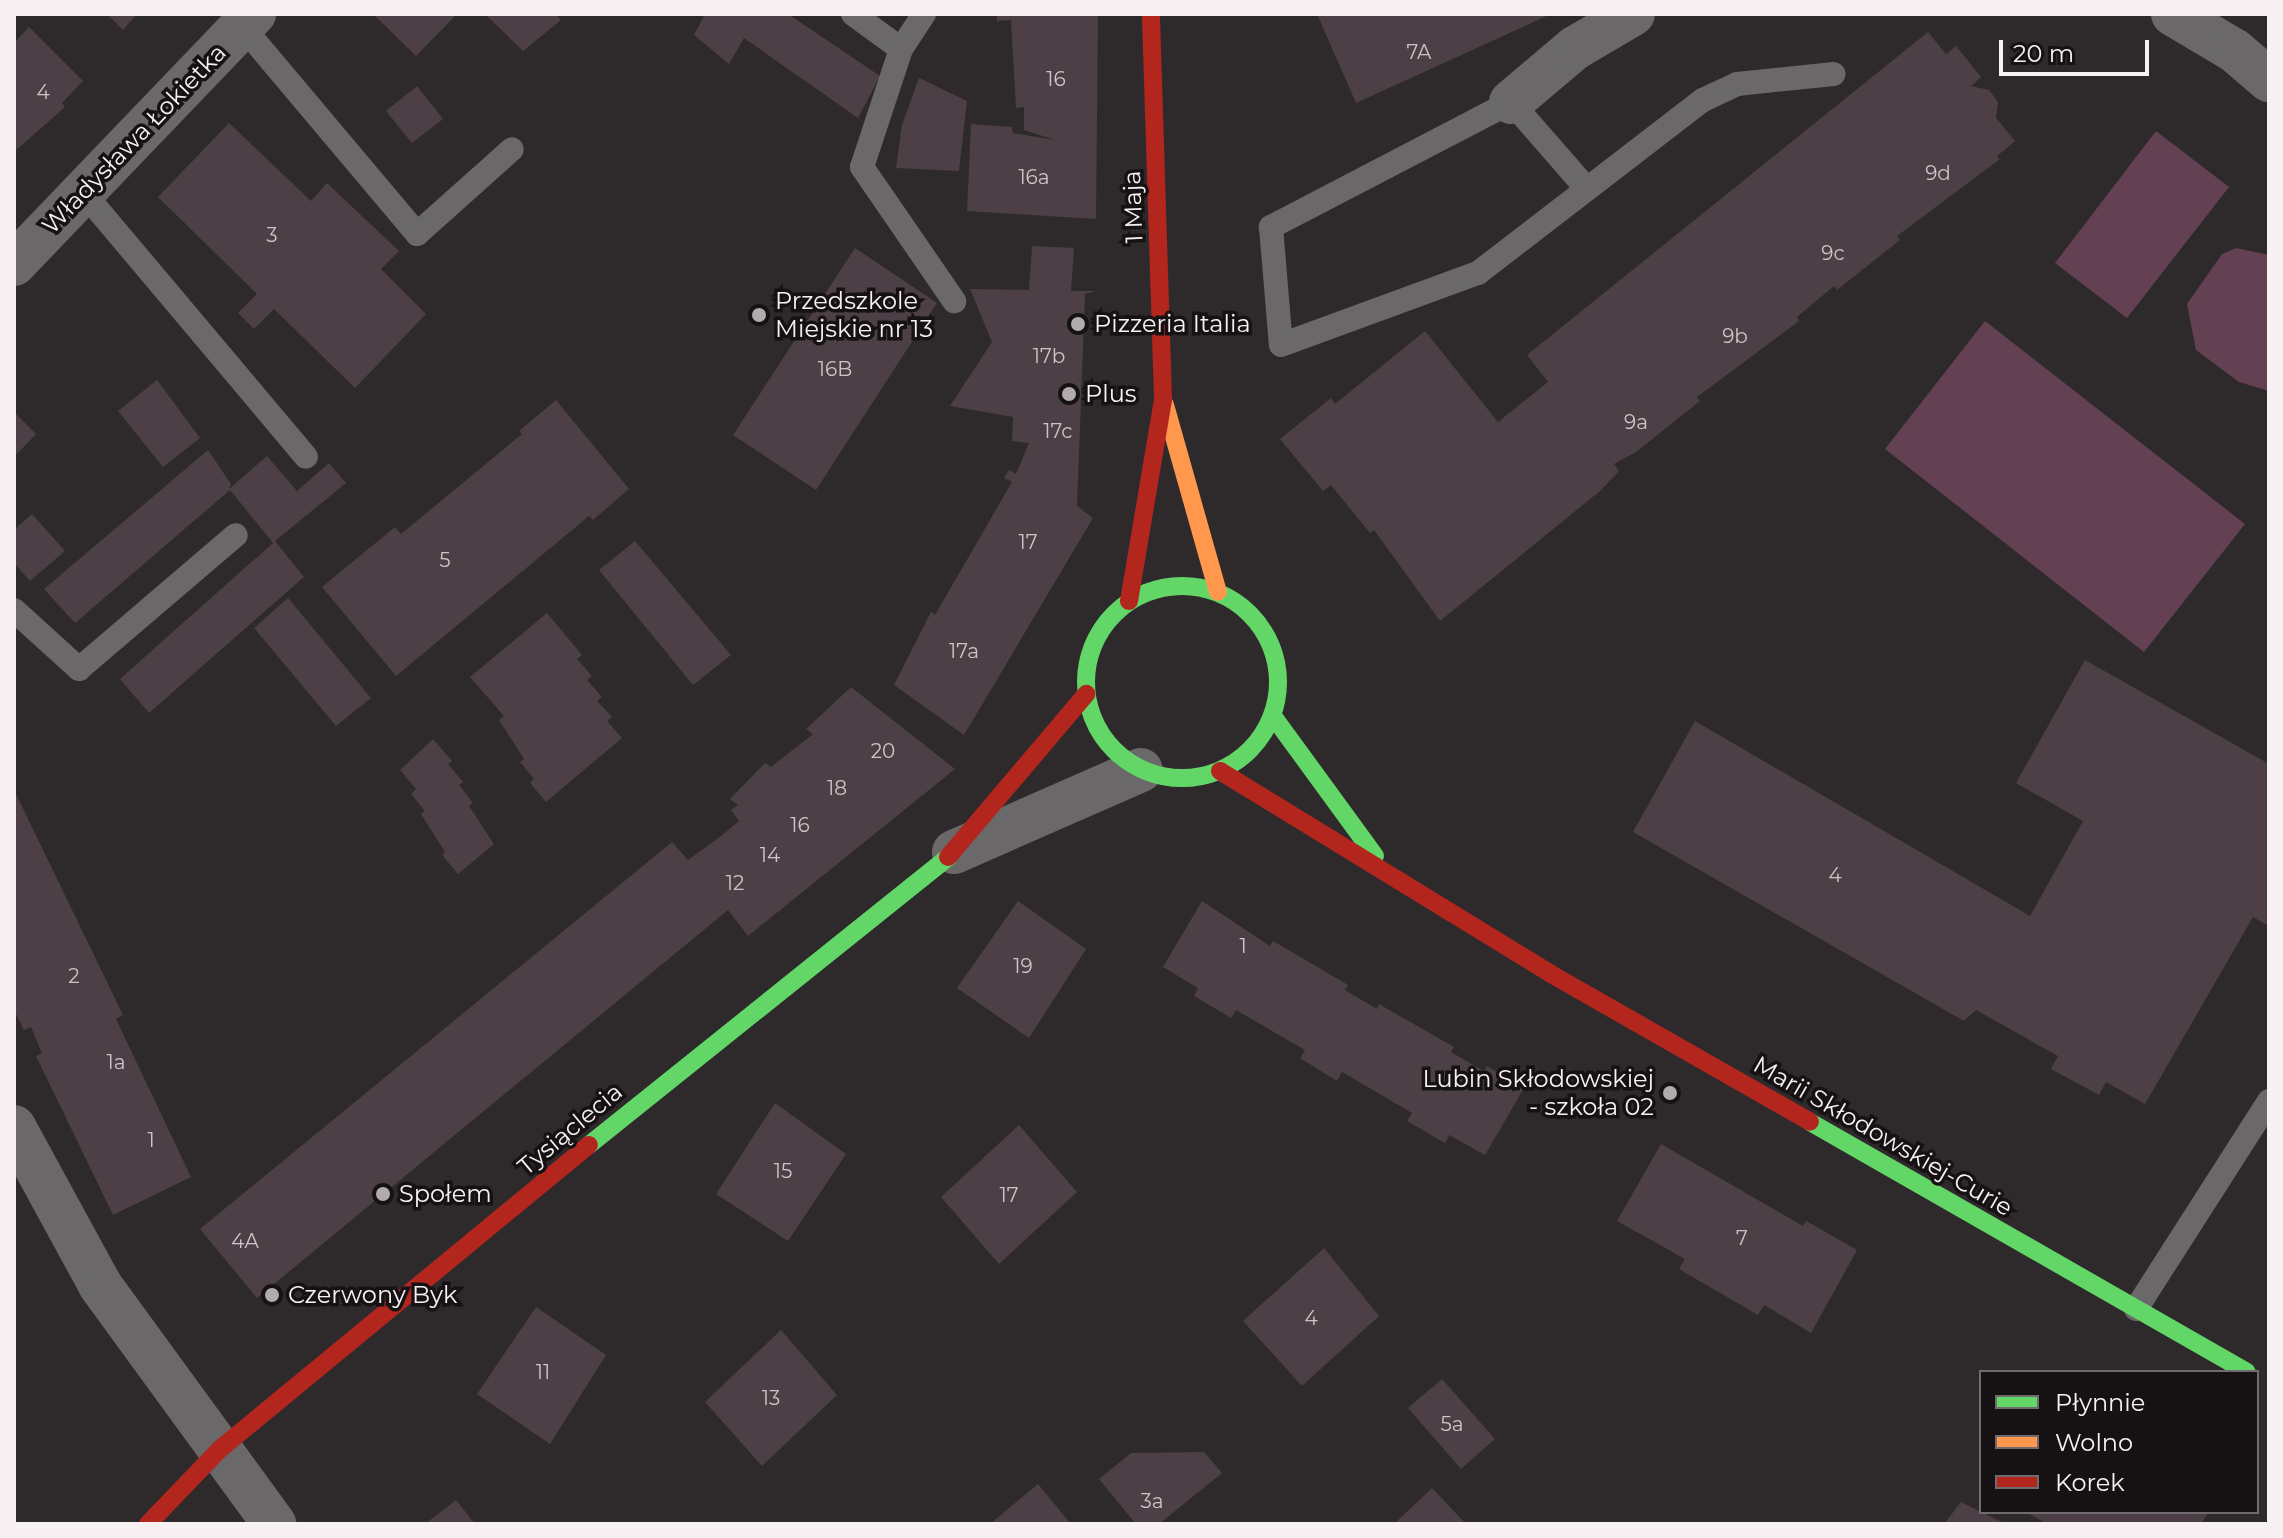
<!DOCTYPE html>
<html>
<head>
<meta charset="utf-8">
<style>
  body { margin:0 }
  #map { position:relative; width:2283px; height:1538px; overflow:hidden; background:#2e2a2c; font-family:Montserrat,sans-serif }
  div>[style] { position:absolute }
  [style*='--x'] { left:calc(var(--x)*1px); top:calc(var(--y)*1px); width:calc(var(--w)*1px); rotate:calc(var(--a)*1deg) }
  .green>* { inset:0; background:#634152 }
  .building>* { inset:0; background:#4c3f46 }
  .lane>* { height:24px; margin:-12px; padding:0 12px; transform-origin:12px; border-radius:12px; background:#6a6868 }
  .street>* { height:44px; margin:-22px; padding:0 22px; transform-origin:22px; border-radius:22px; background:#6a6868 }
  .fast>* { height:18px; margin:-9px; padding:0 9px; transform-origin:9px; border-radius:9px; background:#63d668 }
  .fast>.ring { margin:-9px; padding:0; box-sizing:content-box; background:none; border:18px solid #63d668; border-radius:50% }
  .slow>* { height:18px; margin:-9px; padding:0 9px; transform-origin:9px; border-radius:9px; background:#ff974d }
  .jam>* { height:18px; margin:-9px; padding:0 9px; transform-origin:9px; border-radius:9px; background:#b3261e }
  .dots>* { width:22px; height:22px; translate:-50% -50%; box-sizing:border-box; border:4px solid #161214; border-radius:50% }
  span { translate:-50% -50%; white-space:nowrap; text-align:center; line-height:1.15; -webkit-text-stroke:7px #161214; paint-order:stroke }
  .number-label { font-size:20px; color:#ccc4c8 }
  .number-label span { -webkit-text-stroke-width:0 }
  .street-label { font-size:24px; color:#f7f1f4 }
  .poi-label { font-size:24px; color:#f7f1f4 }
  .left { translate:0 -50%; text-align:left }
  .right { translate:-100% -50%; text-align:right }
  .frame { position:absolute; inset:0; border:16px solid #f7f1f4; pointer-events:none }
  .legend { position:absolute; left:1979px; top:1370px; width:280px; height:144px; box-sizing:border-box; background:#161214; border:2px solid #706b6e; margin:0; padding:10px 14px; list-style:none; font-size:24px; color:#f7f1f4 }
  .legend li { display:flex; align-items:center; gap:16px; height:40px }
  .legend b { width:40px; border:2px solid #706b6e }
  .scale { position:absolute; left:1999px; top:40px; width:150px; height:36px; box-sizing:border-box; border:4px solid #f7f1f4; border-top:0; padding-left:10px; font-size:24px; line-height:28px; white-space:nowrap; color:#f7f1f4; -webkit-text-stroke:6px #161214; paint-order:stroke }
</style>
</head>
<body>
<div id="map">
  <div class="green">
    <i style="clip-path:polygon(2156px 131px,2229px 187px,2127px 318px,2055px 263px)"></i>
    <i style="clip-path:polygon(2236px 248px,2269px 255px,2269px 391px,2239px 382px,2196px 350px,2187px 304px,2222px 254px)"></i>
    <i style="clip-path:polygon(1985px 321px,2245px 524px,2144px 652px,1885px 449px)"></i>
  </div>
  <div class="building">
    <i style="clip-path:polygon(107px 14px,137px 14px,123px 30px)"></i>
    <i style="clip-path:polygon(373px 14px,457px 14px,416px 56px)"></i>
    <i style="clip-path:polygon(485px 14px,555px 14px,561px 20px,523px 51px)"></i>
    <i style="clip-path:polygon(705px 14px,788px 14px,880px 76px,858px 118px,744px 38px,729px 64px,694px 35px)"></i>
    <i style="clip-path:polygon(997px 14px,1098px 14px,1096px 219px,967px 211px,971px 124px,1012px 127px,1013px 133px,1055px 140px,1024px 130px,1024px 107px,1016px 108px,1011px 20px,997px 21px)"></i>
    <i style="clip-path:polygon(1317px 14px,1551px 14px,1356px 103px)"></i>
    <i style="clip-path:polygon(29px 27px,83px 81px,62px 103px,65px 107px,14px 152px,14px 43px)"></i>
    <i style="clip-path:polygon(1928px 32px,1946px 54px,1956px 46px,1981px 77px,1971px 86px,1989px 90px,1998px 102px,1996px 118px,2015px 141px,1997px 156px,2000px 159px,1897px 236px,1900px 240px,1837px 290px,1834px 286px,1797px 317px,1799px 321px,1697px 397px,1700px 401px,1636px 452px,1614px 464px,1619px 471px,1600px 491px,1440px 621px,1374px 530px,1370px 533px,1331px 485px,1323px 491px,1280px 439px,1331px 398px,1335px 404px,1425px 331px,1498px 422px,1548px 382px,1527px 355px)"></i>
    <i style="clip-path:polygon(919px 78px,967px 101px,959px 171px,896px 168px,902px 125px)"></i>
    <i style="clip-path:polygon(417px 86px,443px 119px,412px 143px,386px 111px)"></i>
    <i style="clip-path:polygon(229px 123px,311px 201px,327px 183px,399px 251px,381px 269px,426px 314px,355px 388px,274px 309px,254px 329px,238px 313px,257px 294px,158px 197px)"></i>
    <i style="clip-path:polygon(1032px 246px,1074px 248px,1071px 291px,1096px 291px,1085px 294px,1077px 506px,1093px 518px,964px 735px,894px 685px,931px 612px,935px 615px,1012px 482px,1004px 478px,1009px 470px,1016px 474px,1029px 443px,1012px 441px,1013px 417px,950px 406px,992px 342px,970px 289px,1029px 290px)"></i>
    <i style="clip-path:polygon(855px 248px,937px 303px,816px 490px,733px 435px)"></i>
    <i style="clip-path:polygon(157px 380px,200px 438px,163px 467px,118px 411px)"></i>
    <i style="clip-path:polygon(556px 400px,629px 489px,593px 520px,589px 516px,396px 676px,322px 587px,395px 527px,401px 534px,522px 434px,519px 431px)"></i>
    <i style="clip-path:polygon(14px 412px,36px 434px,14px 457px)"></i>
    <i style="clip-path:polygon(208px 450px,231px 484px,229px 489px,267px 456px,297px 491px,329px 463px,346px 483px,275px 541px,304px 577px,149px 713px,120px 679px,273px 543px,230px 490px,75px 623px,44px 589px)"></i>
    <i style="clip-path:polygon(32px 514px,65px 551px,30px 581px,14px 563px,14px 530px)"></i>
    <i style="clip-path:polygon(635px 541px,731px 655px,693px 685px,599px 570px)"></i>
    <i style="clip-path:polygon(288px 598px,371px 698px,336px 726px,254px 628px)"></i>
    <i style="clip-path:polygon(547px 613px,582px 655px,577px 659px,592px 676px,587px 680px,602px 697px,597px 701px,612px 717px,607px 721px,622px 738px,546px 802px,530px 783px,534px 779px,520px 762px,524px 759px,499px 720px,504px 716px,470px 677px)"></i>
    <i style="clip-path:polygon(2085px 660px,2269px 764px,2269px 926px,2253px 917px,2145px 1104px,2106px 1082px,2099px 1095px,2051px 1069px,2058px 1056px,1976px 1010px,1964px 1021px,1633px 832px,1695px 721px,2030px 916px,2083px 821px,2016px 783px)"></i>
    <i style="clip-path:polygon(851px 687px,955px 769px,748px 936px,728px 910px,257px 1298px,200px 1229px,672px 842px,688px 860px,721px 836px,739px 821px,731px 810px,738px 805px,730px 799px,765px 763px,771px 767px,813px 734px,806px 729px)"></i>
    <i style="clip-path:polygon(433px 739px,452px 761px,448px 764px,463px 782px,459px 785px,473px 803px,469px 806px,494px 844px,458px 874px,442px 855px,445px 852px,421px 814px,425px 811px,411px 794px,416px 789px,400px 770px)"></i>
    <i style="clip-path:polygon(14px 790px,123px 1015px,116px 1019px,191px 1177px,113px 1215px,36px 1056px,42px 1053px,31px 1027px,24px 1030px,14px 1010px)"></i>
    <i style="clip-path:polygon(1018px 901px,1086px 949px,1029px 1038px,957px 988px)"></i>
    <i style="clip-path:polygon(1202px 901px,1270px 946px,1273px 941px,1348px 985px,1345px 990px,1377px 1009px,1379px 1004px,1454px 1047px,1451px 1052px,1484px 1071px,1487px 1066px,1524px 1088px,1485px 1155px,1449px 1135px,1445px 1143px,1407px 1121px,1412px 1113px,1342px 1072px,1337px 1081px,1300px 1058px,1305px 1050px,1236px 1010px,1231px 1018px,1194px 996px,1198px 988px,1163px 967px)"></i>
    <i style="clip-path:polygon(775px 1103px,846px 1154px,788px 1241px,716px 1194px)"></i>
    <i style="clip-path:polygon(1019px 1125px,1077px 1192px,999px 1264px,941px 1197px)"></i>
    <i style="clip-path:polygon(1661px 1144px,1803px 1226px,1806px 1221px,1857px 1250px,1811px 1333px,1764px 1305px,1758px 1315px,1679px 1269px,1685px 1259px,1617px 1221px)"></i>
    <i style="clip-path:polygon(1324px 1248px,1379px 1316px,1302px 1386px,1243px 1321px)"></i>
    <i style="clip-path:polygon(536px 1307px,606px 1355px,550px 1444px,477px 1394px)"></i>
    <i style="clip-path:polygon(781px 1330px,837px 1395px,762px 1466px,705px 1402px)"></i>
    <i style="clip-path:polygon(1442px 1379px,1495px 1439px,1461px 1469px,1408px 1408px)"></i>
    <i style="clip-path:polygon(1204px 1452px,1222px 1473px,1159px 1524px,1136px 1524px,1099px 1479px,1131px 1453px)"></i>
    <i style="clip-path:polygon(1038px 1484px,1071px 1524px,990px 1524px)"></i>
    <i style="clip-path:polygon(1432px 1488px,1466px 1524px,1394px 1524px)"></i>
    <i style="clip-path:polygon(456px 1500px,475px 1524px,425px 1524px)"></i>
    <i style="clip-path:polygon(1961px 1502px,1981px 1512px,2006px 1524px,1944px 1524px)"></i>
    <i style="clip-path:polygon(2026px 1512px,2206px 1512px,2207px 1515px,2201px 1524px,2047px 1524px)"></i>
  </div>
  <div class="lane">
    <i style="--x:853;--y:14;--w:59;--a:36.1"></i>
    <i style="--x:924;--y:14;--w:42;--a:123.3"></i>
    <i style="--x:901;--y:49;--w:124;--a:108.3"></i>
    <i style="--x:862;--y:167;--w:163;--a:55.5"></i>
    <i style="--x:242;--y:26;--w:272;--a:49.9"></i>
    <i style="--x:417;--y:234;--w:127;--a:-41.8"></i>
    <i style="--x:1587;--y:189;--w:116;--a:-131.1"></i>
    <i style="--x:1511;--y:102;--w:271;--a:152.5"></i>
    <i style="--x:1271;--y:227;--w:118;--a:85.2"></i>
    <i style="--x:1281;--y:345;--w:210;--a:-20.1"></i>
    <i style="--x:1478;--y:273;--w:284;--a:-37.6"></i>
    <i style="--x:1703;--y:100;--w:38;--a:-25"></i>
    <i style="--x:1737;--y:84;--w:97;--a:-5.9"></i>
    <i style="--x:83;--y:192;--w:346;--a:49.9"></i>
    <i style="--x:14;--y:610;--w:88;--a:42.2"></i>
    <i style="--x:79;--y:669;--w:206;--a:-40.5"></i>
    <i style="--x:2136;--y:1309;--w:247;--a:-57.4"></i>
  </div>
  <div class="street">
    <i style="--x:2173;--y:14;--w:72;--a:30.8"></i>
    <i style="--x:2235;--y:51;--w:45;--a:40.5"></i>
    <i style="--x:1511;--y:102;--w:84;--a:-40.2"></i>
    <i style="--x:1575;--y:48;--w:67;--a:-30.4"></i>
    <i style="--x:14;--y:264;--w:347;--a:-46.2"></i>
    <i style="--x:954;--y:852;--w:204;--a:-23.7"></i>
    <i style="--x:14;--y:1127;--w:180;--a:61.4"></i>
    <i style="--x:100;--y:1285;--w:296;--a:53.9"></i>
  </div>
  <div class="fast">
    <i class="ring" style="left:1086px;top:586px;width:174px;height:174px"></i>
    <i style="--x:1273;--y:716;--w:173;--a:53.9"></i>
    <i style="--x:1810;--y:1122;--w:503;--a:29.77"></i>
    <i style="--x:589;--y:1145;--w:460;--a:-38.7"></i>
  </div>
  <div class="slow">
    <i style="--x:1165;--y:405;--w:194;--a:74.2"></i>
  </div>
  <div class="jam">
    <i style="--x:1129;--y:601;--w:205;--a:-80.4"></i>
    <i style="--x:1163;--y:399;--w:385;--a:-91.8"></i>
    <i style="--x:1220;--y:771;--w:388;--a:31.5"></i>
    <i style="--x:1551;--y:974;--w:298;--a:29.7"></i>
    <i style="--x:948;--y:857;--w:214;--a:-49.7"></i>
    <i style="--x:148;--y:1524;--w:104;--a:-46.2"></i>
    <i style="--x:220;--y:1449;--w:478;--a:-39.5"></i>
  </div>
  <div class="dots">
    <i style="left:759px;top:315px;background:#b1abae"></i>
    <i style="left:1078px;top:324px;background:#b1abae"></i>
    <i style="left:1069px;top:394px;background:#b1abae"></i>
    <i style="left:1670px;top:1093px;background:#b1abae"></i>
    <i style="left:383px;top:1194px;background:#b1abae"></i>
    <i style="left:272px;top:1295px;background:#b1abae"></i>
  </div>
  <div class="number-label">
    <span style="left:1419px;top:52px">7A</span>
    <span style="left:1056px;top:79px">16</span>
    <span style="left:43px;top:92px">4</span>
    <span style="left:1938px;top:173px">9d</span>
    <span style="left:1034px;top:177px">16a</span>
    <span style="left:272px;top:235px">3</span>
    <span style="left:1833px;top:253px">9c</span>
    <span style="left:1735px;top:336px">9b</span>
    <span style="left:1049px;top:356px">17b</span>
    <span style="left:835px;top:369px">16B</span>
    <span style="left:1636px;top:422px">9a</span>
    <span style="left:1058px;top:431px">17c</span>
    <span style="left:1028px;top:542px">17</span>
    <span style="left:445px;top:560px">5</span>
    <span style="left:964px;top:651px">17a</span>
    <span style="left:883px;top:751px">20</span>
    <span style="left:837px;top:788px">18</span>
    <span style="left:800px;top:825px">16</span>
    <span style="left:770px;top:855px">14</span>
    <span style="left:1835px;top:875px">4</span>
    <span style="left:735px;top:883px">12</span>
    <span style="left:1243px;top:946px">1</span>
    <span style="left:1023px;top:966px">19</span>
    <span style="left:74px;top:976px">2</span>
    <span style="left:116px;top:1062px">1a</span>
    <span style="left:151px;top:1140px">1</span>
    <span style="left:783px;top:1171px">15</span>
    <span style="left:1009px;top:1195px">17</span>
    <span style="left:1742px;top:1238px">7</span>
    <span style="left:245px;top:1241px">4A</span>
    <span style="left:1311px;top:1318px">4</span>
    <span style="left:543px;top:1372px">11</span>
    <span style="left:771px;top:1398px">13</span>
    <span style="left:1452px;top:1424px">5a</span>
    <span style="left:1152px;top:1501px">3a</span>
  </div>
  <div class="street-label">
    <span style="left:134px;top:139px;rotate:-46deg">Władysława Łokietka</span>
    <span style="left:1133px;top:207px;rotate:-92deg">1 Maja</span>
    <span style="left:570px;top:1129px;rotate:-40deg">Tysiąclecia</span>
    <span style="left:1883px;top:1136px;rotate:30deg">Marii Skłodowskiej-Curie</span>
  </div>
  <div class="poi-label">
    <span class="left" style="left:775px;top:315px">Przedszkole<br>Miejskie nr 13</span>
    <span class="left" style="left:1094px;top:324px">Pizzeria Italia</span>
    <span class="left" style="left:1085px;top:394px">Plus</span>
    <span class="right" style="left:1654px;top:1093px">Lubin Skłodowskiej<br>- szkoła 02</span>
    <span class="left" style="left:399px;top:1194px">Społem</span>
    <span class="left" style="left:288px;top:1295px">Czerwony Byk</span>
  </div>
  <div class="frame"></div>
  <ul class="legend">
  <li><b style="height:10px;background:#63d668"></b>Płynnie</li>
  <li><b style="height:10px;background:#ff974d"></b>Wolno</li>
  <li><b style="height:10px;background:#b3261e"></b>Korek</li>
  </ul>
  <div class="scale">20 m</div>
</div>
</body>
</html>
